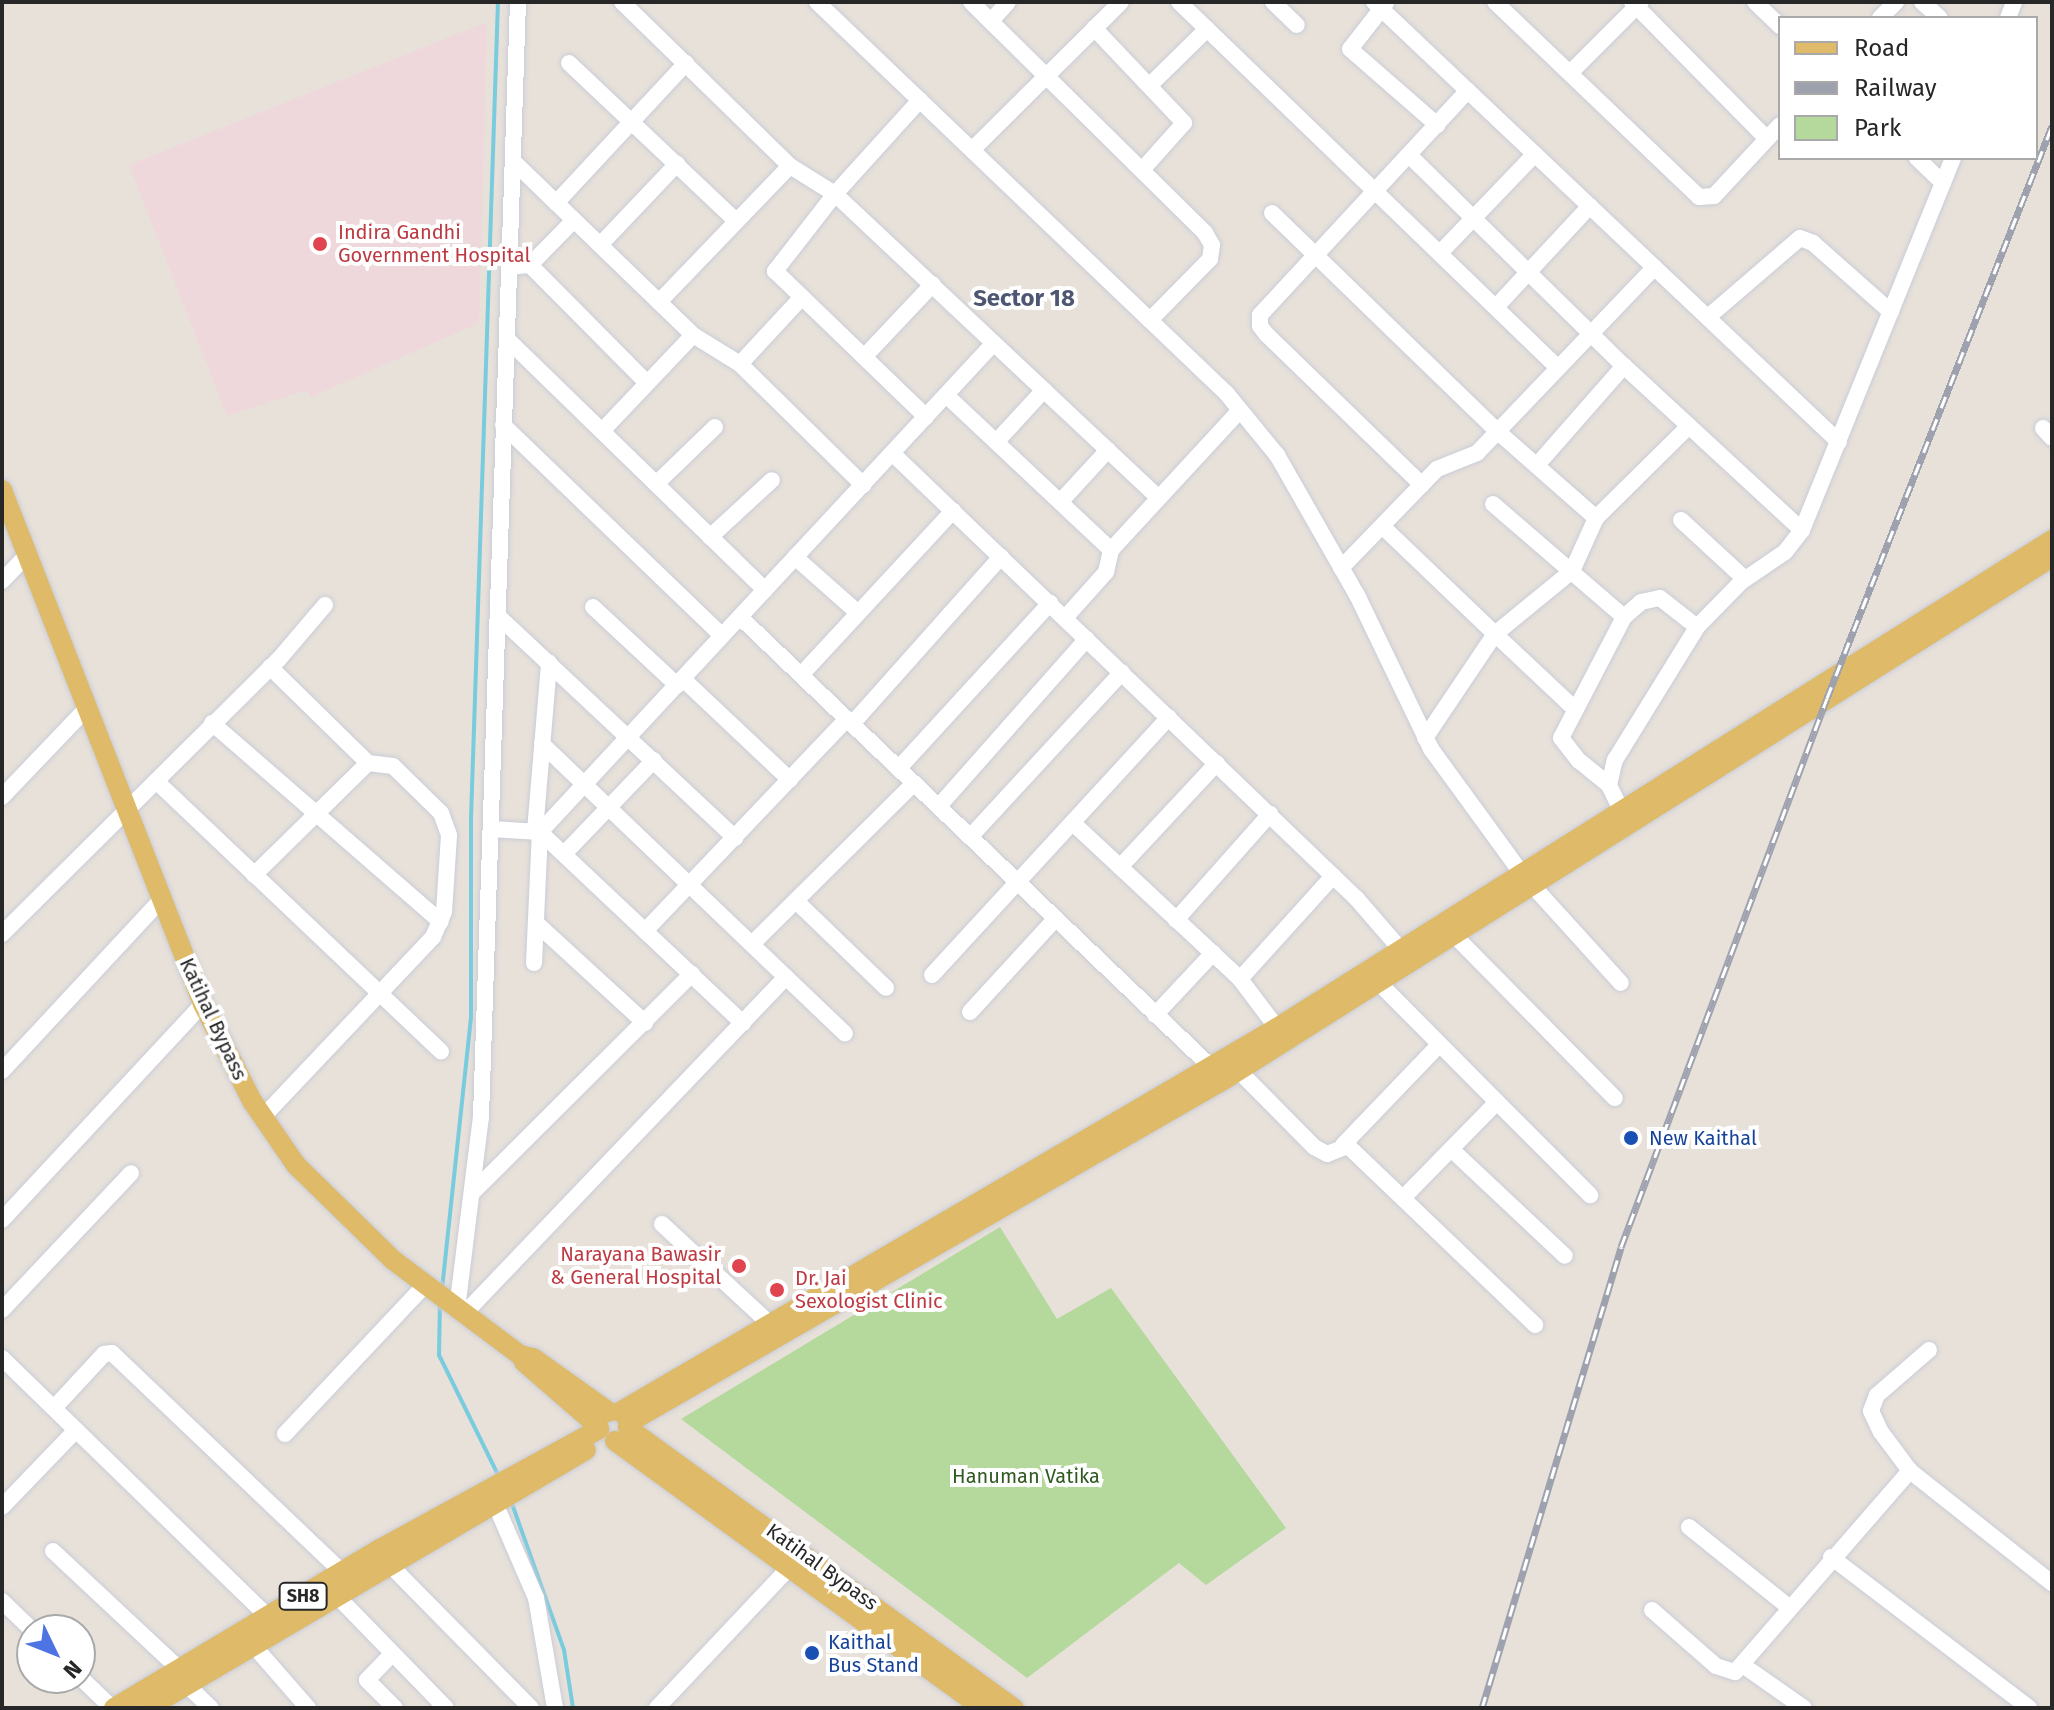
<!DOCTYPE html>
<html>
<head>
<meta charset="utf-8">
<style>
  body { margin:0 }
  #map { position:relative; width:2054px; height:1710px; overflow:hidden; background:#e8e1da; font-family:"Fira Sans",sans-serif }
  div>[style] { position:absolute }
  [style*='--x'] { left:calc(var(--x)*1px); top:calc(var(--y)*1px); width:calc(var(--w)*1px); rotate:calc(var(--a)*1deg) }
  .medical>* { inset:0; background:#eed8db }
  .green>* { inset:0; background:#b5d89d }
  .stream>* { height:4px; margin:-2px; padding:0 2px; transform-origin:2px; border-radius:2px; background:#79cbde }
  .roads { filter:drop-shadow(0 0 2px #c9cdd7) drop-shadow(0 0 2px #c9cdd7) }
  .minor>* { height:16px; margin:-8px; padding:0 8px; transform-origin:8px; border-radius:8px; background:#fff }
  .major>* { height:20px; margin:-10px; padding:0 10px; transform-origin:10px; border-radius:10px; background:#deba69 }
  .rail>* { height:7px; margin-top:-3.5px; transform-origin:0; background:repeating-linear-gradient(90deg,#fff 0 12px,#9ea2af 0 24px); box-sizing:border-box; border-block:2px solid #9ea2af }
  .dots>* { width:22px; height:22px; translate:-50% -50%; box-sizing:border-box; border:4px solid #fff; border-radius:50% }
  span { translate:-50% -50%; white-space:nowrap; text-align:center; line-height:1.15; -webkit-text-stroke:8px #fff; paint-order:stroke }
  .shield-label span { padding:2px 6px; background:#fff; border:2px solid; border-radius:6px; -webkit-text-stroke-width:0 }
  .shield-label { font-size:18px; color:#272727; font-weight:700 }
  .health-label { font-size:20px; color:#be3a42 }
  .left { translate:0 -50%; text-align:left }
  .right { translate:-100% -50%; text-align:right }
  .street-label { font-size:20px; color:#272727 }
  .transit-label { font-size:20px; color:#164399 }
  .park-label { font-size:20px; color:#315a21 }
  .quarter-label { font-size:24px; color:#4e5772; font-weight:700 }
  .frame { position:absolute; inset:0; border:4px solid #272727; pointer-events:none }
  .legend { position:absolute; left:1778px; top:16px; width:260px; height:144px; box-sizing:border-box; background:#fff; border:2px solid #a9a9a9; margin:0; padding:10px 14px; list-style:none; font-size:24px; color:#272727 }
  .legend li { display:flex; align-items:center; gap:16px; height:40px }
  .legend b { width:40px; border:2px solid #a9a9a9 }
  .north { position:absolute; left:16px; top:1614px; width:80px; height:80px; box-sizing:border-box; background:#fff; border:2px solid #a9a9a9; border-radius:50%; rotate:133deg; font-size:22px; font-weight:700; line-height:32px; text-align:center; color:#272727 }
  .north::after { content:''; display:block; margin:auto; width:28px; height:36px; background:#4d74e2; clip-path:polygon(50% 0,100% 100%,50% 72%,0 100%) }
</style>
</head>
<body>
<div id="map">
  <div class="medical">
    <i style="clip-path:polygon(487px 22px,479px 323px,311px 397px,307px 390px,227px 416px,129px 165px)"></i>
  </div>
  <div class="green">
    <i style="clip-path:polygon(1000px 1227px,1057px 1319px,1111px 1288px,1286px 1528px,1206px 1585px,1179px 1563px,1027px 1678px,681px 1419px)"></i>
  </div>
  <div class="stream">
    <i style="--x:442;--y:1289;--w:272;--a:-83.9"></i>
    <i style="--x:471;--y:1019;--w:200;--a:-90"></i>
    <i style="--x:471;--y:819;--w:817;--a:-88.11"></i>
    <i style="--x:440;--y:1302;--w:53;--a:91.1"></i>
    <i style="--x:439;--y:1355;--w:134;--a:63.8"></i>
    <i style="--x:511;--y:1501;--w:158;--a:70.4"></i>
    <i style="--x:564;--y:1650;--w:59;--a:81.2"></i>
  </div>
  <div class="roads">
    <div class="minor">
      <i style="--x:622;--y:2;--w:235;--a:44.3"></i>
      <i style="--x:790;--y:166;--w:53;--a:31.9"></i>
      <i style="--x:835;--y:194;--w:443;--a:43.2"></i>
      <i style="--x:817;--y:2;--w:567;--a:43.71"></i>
      <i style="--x:1227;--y:394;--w:79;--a:50.7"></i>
      <i style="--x:1277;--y:455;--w:161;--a:60.3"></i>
      <i style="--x:1357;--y:595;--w:171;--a:64.3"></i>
      <i style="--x:1431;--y:749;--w:155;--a:53.9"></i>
      <i style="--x:1522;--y:874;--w:147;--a:47.8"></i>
      <i style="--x:971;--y:2;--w:329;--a:44.6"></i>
      <i style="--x:1205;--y:233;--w:14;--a:60"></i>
      <i style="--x:1212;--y:245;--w:14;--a:98"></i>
      <i style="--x:1210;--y:259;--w:86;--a:134.5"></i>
      <i style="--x:1179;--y:2;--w:524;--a:43.99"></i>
      <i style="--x:1273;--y:2;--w:33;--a:44"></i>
      <i style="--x:1374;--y:2;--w:640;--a:43.42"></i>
      <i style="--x:1495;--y:2;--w:282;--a:43.7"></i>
      <i style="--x:1699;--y:197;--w:15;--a:-4"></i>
      <i style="--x:1714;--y:196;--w:97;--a:-47.1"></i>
      <i style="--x:1632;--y:2;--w:192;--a:45.4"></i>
      <i style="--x:1755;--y:2;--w:35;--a:44"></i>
      <i style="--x:1922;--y:2;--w:24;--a:42"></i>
      <i style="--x:1386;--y:3;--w:58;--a:128"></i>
      <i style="--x:1350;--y:49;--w:116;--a:41.1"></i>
      <i style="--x:1880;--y:18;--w:23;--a:-45"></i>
      <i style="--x:2008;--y:18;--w:17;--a:-69"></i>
      <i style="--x:991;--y:21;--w:25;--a:-48"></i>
      <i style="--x:1094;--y:28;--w:131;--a:46.5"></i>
      <i style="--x:1184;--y:123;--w:63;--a:131.8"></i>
      <i style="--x:569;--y:63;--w:230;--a:43.4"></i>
      <i style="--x:1570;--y:73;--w:100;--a:-45"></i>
      <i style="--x:1150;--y:85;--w:80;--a:-44.5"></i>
      <i style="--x:920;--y:100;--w:127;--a:132.1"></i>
      <i style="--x:835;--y:194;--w:98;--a:127.9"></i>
      <i style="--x:775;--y:271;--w:210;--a:44"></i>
      <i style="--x:972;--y:150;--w:210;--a:-44.8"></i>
      <i style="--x:1410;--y:156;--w:300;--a:44.5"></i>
      <i style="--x:1624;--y:366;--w:242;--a:42.7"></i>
      <i style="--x:1917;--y:158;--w:36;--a:44"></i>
      <i style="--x:515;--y:163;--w:248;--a:44"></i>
      <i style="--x:693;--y:335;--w:55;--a:31.7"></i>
      <i style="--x:556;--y:203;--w:191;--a:-47.1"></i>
      <i style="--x:1272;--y:213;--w:313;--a:44.1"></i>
      <i style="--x:1497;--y:431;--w:132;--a:41.3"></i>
      <i style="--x:600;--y:245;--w:112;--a:-46.5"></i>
      <i style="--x:1440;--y:253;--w:137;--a:-46.2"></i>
      <i style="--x:530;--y:265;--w:63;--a:-45.6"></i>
      <i style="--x:510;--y:267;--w:20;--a:-6"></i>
      <i style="--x:530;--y:265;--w:166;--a:45.2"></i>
      <i style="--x:802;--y:297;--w:91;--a:132.8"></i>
      <i style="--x:740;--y:364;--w:173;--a:44.5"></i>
      <i style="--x:659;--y:302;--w:189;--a:-46.1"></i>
      <i style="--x:1496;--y:307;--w:138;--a:-47.1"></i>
      <i style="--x:1708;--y:317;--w:121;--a:-40.7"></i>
      <i style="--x:1800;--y:238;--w:14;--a:21"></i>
      <i style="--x:1813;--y:243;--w:104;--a:41.5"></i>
      <i style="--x:507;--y:339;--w:360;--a:44.2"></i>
      <i style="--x:864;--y:357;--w:100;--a:-46.6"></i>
      <i style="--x:946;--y:395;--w:226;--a:43.2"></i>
      <i style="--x:503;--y:425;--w:304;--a:43.9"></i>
      <i style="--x:2043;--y:428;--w:13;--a:48"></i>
      <i style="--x:602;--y:431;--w:132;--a:-46.5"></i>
      <i style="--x:998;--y:440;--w:68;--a:-47.4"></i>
      <i style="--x:892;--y:453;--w:644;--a:43.81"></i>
      <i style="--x:1357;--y:899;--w:78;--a:49.2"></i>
      <i style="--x:1537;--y:465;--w:132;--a:-48.7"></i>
      <i style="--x:656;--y:484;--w:82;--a:-44"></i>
      <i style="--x:1422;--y:485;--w:216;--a:-135.9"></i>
      <i style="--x:1267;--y:335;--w:11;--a:-128"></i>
      <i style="--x:1260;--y:326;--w:11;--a:-90"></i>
      <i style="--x:1260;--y:315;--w:306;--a:-47.2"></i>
      <i style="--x:1062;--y:500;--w:68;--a:-47.4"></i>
      <i style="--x:1493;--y:504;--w:173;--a:40.8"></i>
      <i style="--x:1681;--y:520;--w:87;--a:42.7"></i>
      <i style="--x:1382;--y:526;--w:156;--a:43.7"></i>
      <i style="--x:1495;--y:634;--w:99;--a:-39.3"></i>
      <i style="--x:1572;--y:571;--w:58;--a:-65.6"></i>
      <i style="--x:1596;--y:518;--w:131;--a:-44.7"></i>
      <i style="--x:710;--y:537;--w:84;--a:-42.6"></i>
      <i style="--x:795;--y:557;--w:84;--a:41.6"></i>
      <i style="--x:1341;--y:568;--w:138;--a:-45.9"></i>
      <i style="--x:1437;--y:469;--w:43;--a:-21.8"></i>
      <i style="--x:1477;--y:453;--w:257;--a:-46.3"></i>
      <i style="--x:2;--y:581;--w:36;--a:-46"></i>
      <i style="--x:593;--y:607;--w:115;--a:42.9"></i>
      <i style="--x:498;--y:616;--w:325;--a:43.1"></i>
      <i style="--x:740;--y:617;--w:651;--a:43.69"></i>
      <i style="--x:1065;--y:618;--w:62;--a:-48.3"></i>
      <i style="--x:1106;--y:572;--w:23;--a:-77"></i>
      <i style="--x:1111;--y:550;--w:190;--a:-47.3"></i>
      <i style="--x:270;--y:667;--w:137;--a:44.4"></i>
      <i style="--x:801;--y:675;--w:224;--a:-47.2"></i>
      <i style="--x:683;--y:679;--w:147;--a:43.3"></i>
      <i style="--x:212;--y:723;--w:303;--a:41"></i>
      <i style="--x:852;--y:724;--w:224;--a:-48.3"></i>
      <i style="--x:1425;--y:738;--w:125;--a:-56.1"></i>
      <i style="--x:1495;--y:634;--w:110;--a:43.2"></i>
      <i style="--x:542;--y:744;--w:419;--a:43.7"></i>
      <i style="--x:899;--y:768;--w:224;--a:-47.5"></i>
      <i style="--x:156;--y:781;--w:393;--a:43.5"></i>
      <i style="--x:1609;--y:785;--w:38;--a:-141"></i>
      <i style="--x:1579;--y:761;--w:29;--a:-128"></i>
      <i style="--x:1561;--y:738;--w:136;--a:-62.5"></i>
      <i style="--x:1624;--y:617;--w:23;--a:-41"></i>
      <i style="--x:1641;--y:602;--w:19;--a:-12"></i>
      <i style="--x:1660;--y:598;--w:47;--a:38.1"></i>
      <i style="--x:2;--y:797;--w:123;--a:-46.3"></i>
      <i style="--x:939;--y:806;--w:223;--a:-48.5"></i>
      <i style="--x:1626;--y:820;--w:39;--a:-116"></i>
      <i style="--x:1609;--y:785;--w:26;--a:-77"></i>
      <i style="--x:1615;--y:760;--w:156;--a:-58.3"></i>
      <i style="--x:1697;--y:627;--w:63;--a:-45.6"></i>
      <i style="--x:1741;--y:582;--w:53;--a:-34.3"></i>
      <i style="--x:1785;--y:552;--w:28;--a:-52"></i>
      <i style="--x:1802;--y:530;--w:401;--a:-67.9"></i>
      <i style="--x:1073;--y:823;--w:229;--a:43"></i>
      <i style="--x:1240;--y:979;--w:61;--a:52.9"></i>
      <i style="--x:491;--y:829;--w:49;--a:3.5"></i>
      <i style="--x:540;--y:832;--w:667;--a:-47.13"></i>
      <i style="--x:535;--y:831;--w:169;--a:-85.2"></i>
      <i style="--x:540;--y:832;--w:279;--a:43.3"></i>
      <i style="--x:970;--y:837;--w:224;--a:-47.3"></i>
      <i style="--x:564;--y:854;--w:130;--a:-46.2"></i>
      <i style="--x:1120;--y:867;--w:142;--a:-47"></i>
      <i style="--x:254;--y:875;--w:160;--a:-44.5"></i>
      <i style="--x:368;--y:763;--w:25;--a:7"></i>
      <i style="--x:393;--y:766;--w:67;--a:44.4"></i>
      <i style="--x:441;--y:813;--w:23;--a:70"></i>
      <i style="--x:449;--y:835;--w:77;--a:93.7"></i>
      <i style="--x:444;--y:912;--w:27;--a:114"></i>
      <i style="--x:433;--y:937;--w:248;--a:133.4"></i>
      <i style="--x:796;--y:901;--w:125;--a:44"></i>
      <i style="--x:1176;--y:920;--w:142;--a:-48.4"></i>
      <i style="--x:536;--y:923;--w:148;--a:42.5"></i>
      <i style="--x:645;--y:931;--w:293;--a:-46.4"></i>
      <i style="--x:2;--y:934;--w:390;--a:-44.8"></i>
      <i style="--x:279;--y:659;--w:71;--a:-49.6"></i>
      <i style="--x:1454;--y:935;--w:229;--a:45.4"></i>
      <i style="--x:752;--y:944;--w:228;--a:-44.8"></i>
      <i style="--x:534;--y:963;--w:131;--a:-87.4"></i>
      <i style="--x:932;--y:975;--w:350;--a:-47.4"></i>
      <i style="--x:1240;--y:979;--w:139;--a:-47.9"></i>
      <i style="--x:1377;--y:981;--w:170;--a:45.2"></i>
      <i style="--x:1497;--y:1102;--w:133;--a:134.4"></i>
      <i style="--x:970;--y:1012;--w:127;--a:-47.5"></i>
      <i style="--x:1155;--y:1015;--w:85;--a:-46.9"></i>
      <i style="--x:1232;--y:1064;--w:117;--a:45.3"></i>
      <i style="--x:1314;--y:1147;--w:15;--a:28"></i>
      <i style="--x:1327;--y:1154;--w:22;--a:-21"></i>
      <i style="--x:1348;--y:1146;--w:259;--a:43.7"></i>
      <i style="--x:2;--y:1071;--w:235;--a:-47.1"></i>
      <i style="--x:1497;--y:1102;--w:132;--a:45"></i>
      <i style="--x:1343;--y:1145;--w:139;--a:-46.2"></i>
      <i style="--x:1451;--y:1149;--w:156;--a:43.2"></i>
      <i style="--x:473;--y:1192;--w:309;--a:-44.9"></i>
      <i style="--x:2;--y:1220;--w:295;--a:-47.1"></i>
      <i style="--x:662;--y:1224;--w:149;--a:42.8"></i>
      <i style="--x:457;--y:1309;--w:193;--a:-82.9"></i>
      <i style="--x:481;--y:1117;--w:1116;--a:-88.1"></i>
      <i style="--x:2;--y:1310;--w:188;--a:-46.7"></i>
      <i style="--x:464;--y:1314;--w:466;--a:-46.3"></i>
      <i style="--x:1929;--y:1350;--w:69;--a:139.1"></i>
      <i style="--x:1877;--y:1395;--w:17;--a:111"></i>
      <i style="--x:1871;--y:1411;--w:23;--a:65"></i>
      <i style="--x:1881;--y:1432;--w:49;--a:53.4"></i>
      <i style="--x:1910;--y:1471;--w:181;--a:38.3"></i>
      <i style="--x:2;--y:1358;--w:371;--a:44.2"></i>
      <i style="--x:54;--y:1408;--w:74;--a:-47.2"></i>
      <i style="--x:104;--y:1354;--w:8;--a:-7"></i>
      <i style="--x:112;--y:1353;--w:318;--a:43.6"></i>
      <i style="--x:285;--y:1434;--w:204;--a:-46.8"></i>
      <i style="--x:494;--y:1501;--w:106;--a:66.6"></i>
      <i style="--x:536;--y:1598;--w:112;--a:80.2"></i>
      <i style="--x:2;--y:1507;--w:107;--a:-46.1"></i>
      <i style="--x:1689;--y:1527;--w:129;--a:38.7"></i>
      <i style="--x:53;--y:1551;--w:173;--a:43.1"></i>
      <i style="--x:1831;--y:1557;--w:249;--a:37.3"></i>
      <i style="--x:389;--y:1564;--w:202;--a:45.4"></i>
      <i style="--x:337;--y:1596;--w:156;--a:45.8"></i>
      <i style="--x:2;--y:1601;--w:42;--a:44"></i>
      <i style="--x:1652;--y:1610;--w:85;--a:41.2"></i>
      <i style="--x:1716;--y:1666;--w:20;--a:18"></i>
      <i style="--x:1735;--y:1672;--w:267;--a:-49"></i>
      <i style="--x:253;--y:1645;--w:84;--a:48.9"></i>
      <i style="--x:392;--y:1654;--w:36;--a:134"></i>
      <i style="--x:367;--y:1680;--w:40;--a:45"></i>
      <i style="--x:1744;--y:1666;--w:73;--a:35"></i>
      <i style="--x:80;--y:1677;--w:45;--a:44.1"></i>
      <i style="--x:187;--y:1685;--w:33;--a:44"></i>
      <i style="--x:657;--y:1708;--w:195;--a:-46.7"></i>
    </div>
    <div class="major">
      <i style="--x:2;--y:490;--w:552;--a:68.64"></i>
      <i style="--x:203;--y:1004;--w:109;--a:63.2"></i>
      <i style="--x:252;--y:1101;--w:78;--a:55.5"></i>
      <i style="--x:296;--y:1165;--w:136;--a:44.4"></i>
      <i style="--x:393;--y:1260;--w:159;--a:36.8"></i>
      <i style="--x:520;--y:1355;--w:13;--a:13"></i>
      <i style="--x:533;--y:1358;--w:93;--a:35.4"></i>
      <i style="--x:524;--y:1362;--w:98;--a:40.9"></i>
      <i style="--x:620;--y:1412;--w:761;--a:-30.31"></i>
      <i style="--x:1277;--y:1028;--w:916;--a:-32.2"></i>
      <i style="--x:628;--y:1423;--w:689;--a:-29.95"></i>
      <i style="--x:1225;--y:1079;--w:978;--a:-32.26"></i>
      <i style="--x:628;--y:1428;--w:477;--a:36"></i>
      <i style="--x:615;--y:1441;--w:455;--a:36"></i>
      <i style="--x:114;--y:1708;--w:310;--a:-30.9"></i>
      <i style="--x:380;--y:1549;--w:250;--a:-28.7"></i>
      <i style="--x:148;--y:1708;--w:508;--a:-30.5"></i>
    </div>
  </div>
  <div class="rail">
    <i style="--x:1482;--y:1708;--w:481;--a:-73.2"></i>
    <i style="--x:1621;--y:1247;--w:586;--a:-69.43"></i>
    <i style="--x:1827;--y:698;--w:615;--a:-68.53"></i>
  </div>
  <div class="dots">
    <i style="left:320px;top:244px;background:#e0444e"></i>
    <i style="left:1631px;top:1138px;background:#1a4fb4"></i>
    <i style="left:739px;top:1266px;background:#e0444e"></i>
    <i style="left:777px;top:1290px;background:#e0444e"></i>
    <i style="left:812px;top:1653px;background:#1a4fb4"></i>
  </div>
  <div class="shield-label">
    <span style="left:303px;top:1596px">SH8</span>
  </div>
  <div class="health-label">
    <span class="left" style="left:338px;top:244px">Indira Gandhi<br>Government Hospital</span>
    <span class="right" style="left:721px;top:1266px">Narayana Bawasir<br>&amp; General Hospital</span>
    <span class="left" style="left:795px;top:1290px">Dr. Jai<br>Sexologist Clinic</span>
  </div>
  <div class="street-label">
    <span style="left:213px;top:1019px;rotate:65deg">Katihal Bypass</span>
    <span style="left:822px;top:1567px;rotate:36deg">Katihal Bypass</span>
  </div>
  <div class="transit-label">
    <span class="left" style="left:1649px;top:1138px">New Kaithal</span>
    <span class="left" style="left:828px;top:1654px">Kaithal<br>Bus Stand</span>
  </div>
  <div class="park-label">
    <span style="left:1026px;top:1476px">Hanuman Vatika</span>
  </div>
  <div class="quarter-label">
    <span style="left:1024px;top:299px">Sector 18</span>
  </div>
  <div class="frame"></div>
  <ul class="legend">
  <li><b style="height:10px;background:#deba69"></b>Road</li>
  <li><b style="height:10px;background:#9ea2af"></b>Railway</li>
  <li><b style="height:22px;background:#b5d89d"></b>Park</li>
  </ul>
  <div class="north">N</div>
</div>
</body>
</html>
